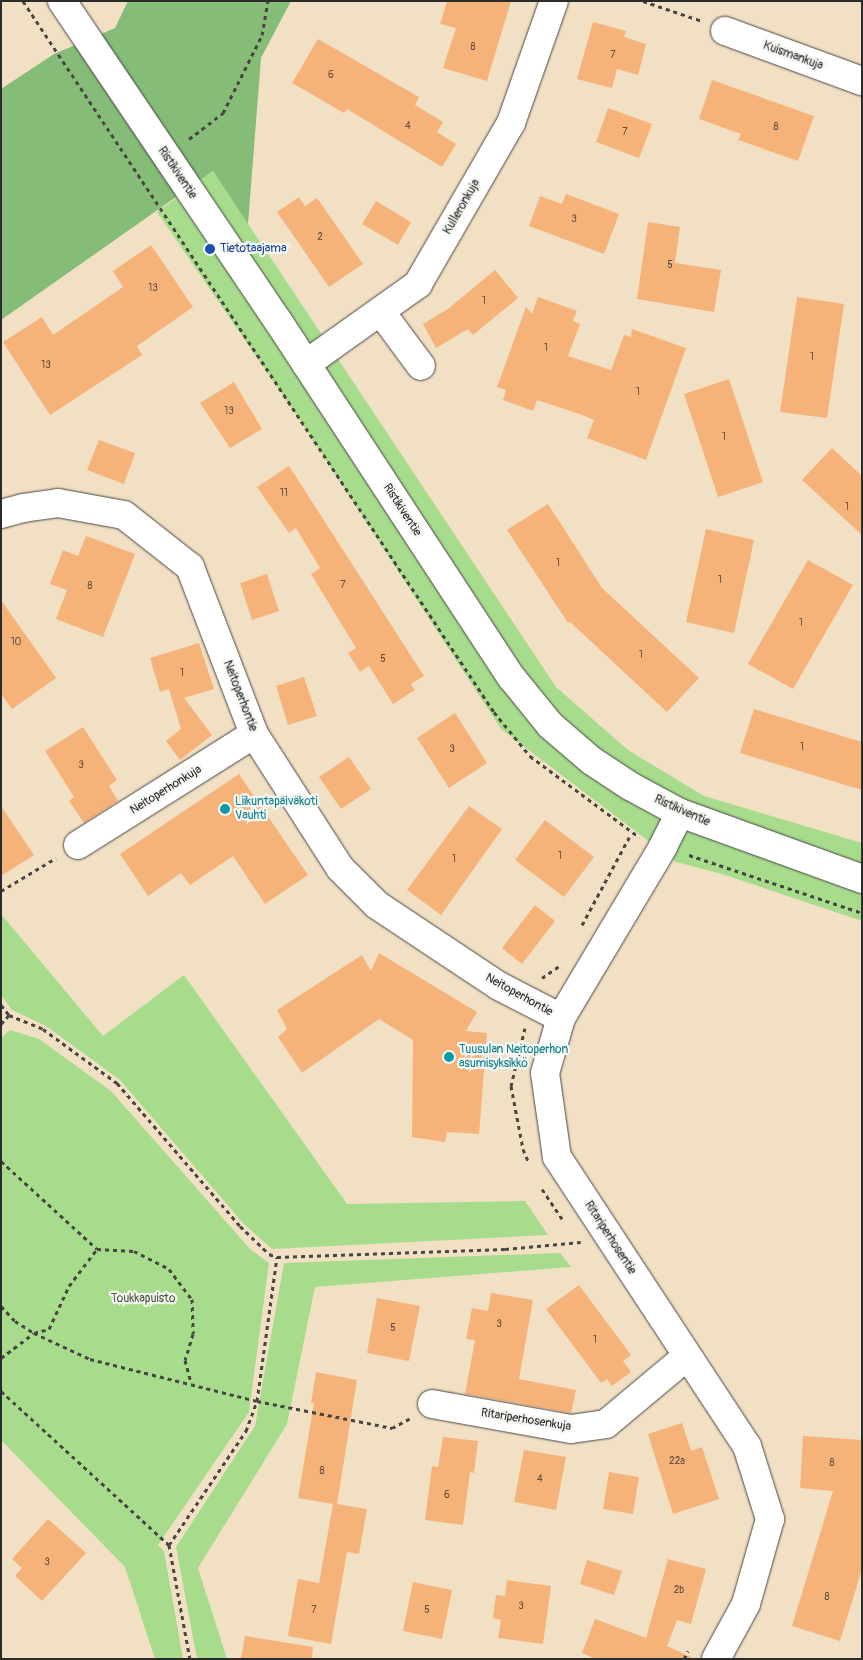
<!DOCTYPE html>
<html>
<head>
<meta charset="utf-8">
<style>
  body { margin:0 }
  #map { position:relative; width:863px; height:1660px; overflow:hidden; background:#f2e0c5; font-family:Pangolin,sans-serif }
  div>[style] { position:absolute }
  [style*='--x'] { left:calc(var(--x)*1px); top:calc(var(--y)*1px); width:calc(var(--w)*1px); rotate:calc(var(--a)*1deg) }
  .green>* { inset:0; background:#a7dc8d }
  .forest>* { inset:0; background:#85bc78 }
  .building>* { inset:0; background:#f5b37a }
  .path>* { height:3px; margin-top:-1.5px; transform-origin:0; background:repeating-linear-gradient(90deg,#494642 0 4px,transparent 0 8px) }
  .roads { filter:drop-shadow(0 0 1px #494642) drop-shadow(0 0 1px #494642) }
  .minor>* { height:28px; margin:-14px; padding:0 14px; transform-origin:14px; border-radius:14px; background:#fff }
  .dots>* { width:14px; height:14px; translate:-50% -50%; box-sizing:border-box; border:2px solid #f6f6f2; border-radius:50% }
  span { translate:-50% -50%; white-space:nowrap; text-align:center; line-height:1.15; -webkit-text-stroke:4.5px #f6f6f2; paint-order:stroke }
  .number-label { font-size:10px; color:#5e4d3f }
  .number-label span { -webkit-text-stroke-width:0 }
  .street-label { font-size:12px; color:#2b2b2b }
  .transit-label { font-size:12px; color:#164399 }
  .left { translate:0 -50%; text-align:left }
  .culture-label { font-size:12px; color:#0d838f }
  .park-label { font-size:12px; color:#4a5744 }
  .frame { position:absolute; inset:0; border:2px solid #2b2b2b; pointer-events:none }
</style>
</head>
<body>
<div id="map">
  <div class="green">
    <i style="clip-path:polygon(213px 171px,556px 687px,628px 750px,704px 796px,862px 843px,862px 921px,722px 874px,676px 862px,501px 729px,297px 416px,157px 212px)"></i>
    <i style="clip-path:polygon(1px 914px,103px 1036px,184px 975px,347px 1204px,525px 1201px,548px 1235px,272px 1249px,243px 1223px,120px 1080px,46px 1026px,12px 1010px,1px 995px)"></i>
    <i style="clip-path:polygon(10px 1030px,39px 1039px,111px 1091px,250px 1249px,269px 1263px,249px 1412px,158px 1545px,164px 1551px,183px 1659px,155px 1659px,125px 1567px,1px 1440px,1px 1038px)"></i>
    <i style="clip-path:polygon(560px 1253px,571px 1267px,315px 1287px,287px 1424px,198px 1568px,227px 1659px,197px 1659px,176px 1547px,255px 1426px,284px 1263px)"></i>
  </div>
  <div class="forest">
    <i style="clip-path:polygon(128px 1px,291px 1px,261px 58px,248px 224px,213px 171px,1px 320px,1px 89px,54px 54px,115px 28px)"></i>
  </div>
  <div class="building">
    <i style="clip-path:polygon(447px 1px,511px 1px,487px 81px,443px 68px,456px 28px,440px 24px)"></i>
    <i style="clip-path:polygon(593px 22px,626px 31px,624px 37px,646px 44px,638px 75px,617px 69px,612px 88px,577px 79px)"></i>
    <i style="clip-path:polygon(318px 39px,419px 97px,415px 105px,443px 122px,437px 132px,456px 144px,442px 167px,347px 109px,344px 113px,292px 83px)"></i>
    <i style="clip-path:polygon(712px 80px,814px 116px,798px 161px,738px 140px,741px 134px,699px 119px)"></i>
    <i style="clip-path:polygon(608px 108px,652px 124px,639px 158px,596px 142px)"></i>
    <i style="clip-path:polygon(566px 194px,619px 214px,604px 254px,529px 226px,540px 196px,562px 204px)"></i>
    <i style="clip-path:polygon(299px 197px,305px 206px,317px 198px,363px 264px,329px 287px,277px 212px)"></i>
    <i style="clip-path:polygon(376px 201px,411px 222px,398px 245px,362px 224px)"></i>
    <i style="clip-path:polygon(648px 222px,680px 227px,675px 263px,721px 270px,714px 312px,637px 299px)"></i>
    <i style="clip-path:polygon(151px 245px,193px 307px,137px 346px,142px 355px,50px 415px,3px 342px,42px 317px,53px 335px,123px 287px,113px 271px)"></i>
    <i style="clip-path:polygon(495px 270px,518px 298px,473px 335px,468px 329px,436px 348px,423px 324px,448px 309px)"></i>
    <i style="clip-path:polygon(538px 297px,577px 311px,573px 321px,580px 324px,568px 356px,611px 370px,624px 335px,631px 337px,632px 329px,686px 348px,646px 460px,587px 438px,594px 420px,582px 415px,537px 400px,533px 411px,503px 400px,506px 390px,497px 387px,526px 307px,532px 314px)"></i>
    <i style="clip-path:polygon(797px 297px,844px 304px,827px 418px,780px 412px)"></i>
    <i style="clip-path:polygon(729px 379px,763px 482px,718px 497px,684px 394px)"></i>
    <i style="clip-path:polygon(234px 382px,262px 429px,230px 448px,200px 403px)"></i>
    <i style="clip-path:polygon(99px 440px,135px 453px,124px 484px,87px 470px)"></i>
    <i style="clip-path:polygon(832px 448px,862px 476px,862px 535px,802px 480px)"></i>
    <i style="clip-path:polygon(289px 466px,424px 676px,411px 684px,415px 690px,393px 704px,369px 666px,360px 672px,348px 653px,356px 648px,311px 574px,320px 568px,296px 528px,289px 533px,257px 487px)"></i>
    <i style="clip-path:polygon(548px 504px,602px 588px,699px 678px,667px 712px,570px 622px,568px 623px,507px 530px)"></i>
    <i style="clip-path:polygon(706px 529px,754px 540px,734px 633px,686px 622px)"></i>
    <i style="clip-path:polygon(86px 536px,135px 554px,103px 637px,56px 619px,67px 590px,50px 584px,63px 550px,78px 556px)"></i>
    <i style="clip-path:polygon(808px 560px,853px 585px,793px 689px,748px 664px)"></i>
    <i style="clip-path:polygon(267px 574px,279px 611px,252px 620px,240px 583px)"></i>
    <i style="clip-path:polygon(1px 600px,56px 678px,12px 709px,1px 694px)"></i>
    <i style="clip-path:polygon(199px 643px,214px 689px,184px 698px,212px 735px,180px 760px,166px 741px,181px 729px,169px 689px,160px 692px,150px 658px)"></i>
    <i style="clip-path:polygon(304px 677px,317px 716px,288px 725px,276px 686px)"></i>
    <i style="clip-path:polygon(754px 709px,862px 742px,862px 790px,740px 753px)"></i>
    <i style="clip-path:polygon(455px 713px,487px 763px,449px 788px,417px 738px)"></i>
    <i style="clip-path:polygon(83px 727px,117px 780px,109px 786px,118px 801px,84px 823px,69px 801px,74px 797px,45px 751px)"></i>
    <i style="clip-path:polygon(349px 757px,371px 789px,341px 809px,319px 777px)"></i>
    <i style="clip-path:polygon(239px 774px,308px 875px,265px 904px,233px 856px,190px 885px,181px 873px,148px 896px,120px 854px)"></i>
    <i style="clip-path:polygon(1px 806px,34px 855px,1px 876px)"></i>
    <i style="clip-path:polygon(469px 806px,502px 829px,441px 915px,407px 890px)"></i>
    <i style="clip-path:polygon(545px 820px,594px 857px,564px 897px,515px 860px)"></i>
    <i style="clip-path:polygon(535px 905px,555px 921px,522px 964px,502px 948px)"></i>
    <i style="clip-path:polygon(379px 953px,477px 1012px,466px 1031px,487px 1033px,479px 1134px,447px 1132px,445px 1142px,412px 1137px,413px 1040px,379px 1019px,302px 1073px,278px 1037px,287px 1029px,277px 1010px,362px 955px,371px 971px)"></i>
    <i style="clip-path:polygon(579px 1285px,631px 1355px,623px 1361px,631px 1372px,612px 1386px,607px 1379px,601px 1383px,546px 1309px)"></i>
    <i style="clip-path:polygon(491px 1293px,533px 1300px,519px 1379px,576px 1390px,571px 1413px,465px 1394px,475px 1340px,466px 1339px,472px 1308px,488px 1311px)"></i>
    <i style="clip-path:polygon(377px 1298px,420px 1306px,409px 1361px,367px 1353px)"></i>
    <i style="clip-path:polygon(316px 1372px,357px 1380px,337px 1504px,367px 1509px,359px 1554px,347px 1552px,331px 1644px,288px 1636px,298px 1579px,319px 1583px,333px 1504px,298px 1498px,314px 1403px,311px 1403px)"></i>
    <i style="clip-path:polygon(682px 1423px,691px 1451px,702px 1447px,719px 1499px,673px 1514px,648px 1434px)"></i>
    <i style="clip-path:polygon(803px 1436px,862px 1440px,862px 1569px,840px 1641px,792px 1626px,833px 1491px,800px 1488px)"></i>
    <i style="clip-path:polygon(443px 1437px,478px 1441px,474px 1473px,470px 1472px,463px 1525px,425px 1520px,432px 1466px,438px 1467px)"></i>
    <i style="clip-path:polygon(524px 1450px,566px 1457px,556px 1510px,514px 1502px)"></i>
    <i style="clip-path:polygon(609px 1472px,639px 1477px,633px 1514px,603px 1509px)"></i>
    <i style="clip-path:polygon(48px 1519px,86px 1553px,42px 1601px,15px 1576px,22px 1568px,12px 1559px)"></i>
    <i style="clip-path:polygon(668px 1559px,706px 1569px,691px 1624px,677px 1620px,667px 1646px,695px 1659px,596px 1659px,582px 1653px,595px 1619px,646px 1638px)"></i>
    <i style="clip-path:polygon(587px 1560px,622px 1571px,614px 1595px,580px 1584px)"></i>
    <i style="clip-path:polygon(507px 1580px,551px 1586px,543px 1644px,498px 1638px,501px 1620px,493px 1618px,496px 1595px,505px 1596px)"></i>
    <i style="clip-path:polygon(413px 1582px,452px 1590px,442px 1639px,403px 1631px)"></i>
    <i style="clip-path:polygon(245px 1636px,313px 1647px,312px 1659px,241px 1659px)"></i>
  </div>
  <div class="path">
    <i style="--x:23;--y:1;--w:853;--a:56.48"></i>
    <i style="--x:494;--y:712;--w:57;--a:50.7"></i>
    <i style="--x:530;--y:756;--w:136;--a:36.6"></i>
    <i style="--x:643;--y:1;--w:62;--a:18.7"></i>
    <i style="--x:189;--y:139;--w:43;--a:-37.4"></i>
    <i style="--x:223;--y:113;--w:87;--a:-63.4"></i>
    <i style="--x:262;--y:35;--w:35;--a:-80"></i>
    <i style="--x:689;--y:855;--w:182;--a:18.5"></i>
    <i style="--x:1;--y:891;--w:64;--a:-31"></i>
    <i style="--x:582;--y:925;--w:103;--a:-61.7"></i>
    <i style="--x:542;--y:978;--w:21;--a:-35"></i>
    <i style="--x:1;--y:1005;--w:13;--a:51"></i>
    <i style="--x:1;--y:1024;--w:12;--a:-48"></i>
    <i style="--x:9;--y:1015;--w:37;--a:22"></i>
    <i style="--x:43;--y:1029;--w:92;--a:36.1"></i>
    <i style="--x:117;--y:1083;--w:189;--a:49.3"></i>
    <i style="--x:240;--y:1226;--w:40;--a:44"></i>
    <i style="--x:269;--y:1254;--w:9;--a:21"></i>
    <i style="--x:525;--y:1028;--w:60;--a:103.6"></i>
    <i style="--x:511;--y:1086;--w:64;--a:79.2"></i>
    <i style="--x:523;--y:1149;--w:13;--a:67"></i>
    <i style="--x:1;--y:1161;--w:130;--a:42.5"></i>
    <i style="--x:97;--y:1249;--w:37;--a:3"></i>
    <i style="--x:134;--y:1251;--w:39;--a:27"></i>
    <i style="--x:169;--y:1269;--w:38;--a:53"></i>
    <i style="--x:192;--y:1299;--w:35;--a:88"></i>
    <i style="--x:193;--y:1334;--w:27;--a:107"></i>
    <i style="--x:185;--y:1360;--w:24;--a:75"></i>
    <i style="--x:542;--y:1189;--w:36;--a:56"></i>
    <i style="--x:1;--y:1306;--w:21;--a:47"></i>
    <i style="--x:15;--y:1321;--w:22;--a:32"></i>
    <i style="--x:34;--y:1333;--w:62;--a:24.9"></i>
    <i style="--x:90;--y:1359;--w:172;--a:14.1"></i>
    <i style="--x:257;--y:1401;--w:138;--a:11.3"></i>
    <i style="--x:392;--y:1428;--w:21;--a:-28"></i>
    <i style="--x:1;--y:1358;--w:41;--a:-37.1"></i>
    <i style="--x:34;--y:1333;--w:16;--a:-15"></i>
    <i style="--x:49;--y:1329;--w:47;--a:-65.1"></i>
    <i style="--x:69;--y:1286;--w:46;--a:-52.9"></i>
    <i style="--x:1;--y:1391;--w:228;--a:42.5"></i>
    <i style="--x:169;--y:1545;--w:138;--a:-56"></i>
    <i style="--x:246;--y:1431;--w:32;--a:-70"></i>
    <i style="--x:257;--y:1401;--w:145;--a:-82.1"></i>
    <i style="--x:277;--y:1257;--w:228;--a:-2"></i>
    <i style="--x:505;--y:1249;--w:76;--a:-5.3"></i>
    <i style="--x:169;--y:1545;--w:116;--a:79.6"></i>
    <i style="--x:684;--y:1659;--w:9;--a:-63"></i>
  </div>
  <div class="roads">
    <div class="minor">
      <i style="--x:62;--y:1;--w:386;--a:56"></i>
      <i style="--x:278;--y:321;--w:427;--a:56.8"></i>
      <i style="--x:512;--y:678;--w:60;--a:51"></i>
      <i style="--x:550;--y:725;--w:55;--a:40.6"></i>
      <i style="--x:592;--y:761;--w:45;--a:33.3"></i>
      <i style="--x:630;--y:786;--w:57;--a:28.4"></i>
      <i style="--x:680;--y:813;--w:194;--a:19.9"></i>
      <i style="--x:725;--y:31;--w:146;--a:20.1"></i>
      <i style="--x:381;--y:312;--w:67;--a:53.5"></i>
      <i style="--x:306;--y:364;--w:138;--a:-35.5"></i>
      <i style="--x:418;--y:284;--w:186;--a:-60"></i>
      <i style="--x:511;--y:123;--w:129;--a:-70.6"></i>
      <i style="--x:1;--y:514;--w:23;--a:-15"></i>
      <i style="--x:23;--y:508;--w:35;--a:-8"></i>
      <i style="--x:58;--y:503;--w:67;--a:10.3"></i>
      <i style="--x:124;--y:515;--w:84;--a:38.2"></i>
      <i style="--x:190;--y:567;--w:179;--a:69"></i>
      <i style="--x:254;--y:734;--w:159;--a:57.3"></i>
      <i style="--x:340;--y:868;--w:52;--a:45"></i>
      <i style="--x:377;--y:905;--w:146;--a:33.6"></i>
      <i style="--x:499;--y:986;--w:70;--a:27.3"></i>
      <i style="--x:680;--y:813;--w:38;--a:117"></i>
      <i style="--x:663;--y:847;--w:199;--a:120.8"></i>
      <i style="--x:561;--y:1018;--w:57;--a:106.2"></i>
      <i style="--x:545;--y:1073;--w:85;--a:81.9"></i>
      <i style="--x:557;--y:1157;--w:346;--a:56.7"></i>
      <i style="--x:747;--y:1446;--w:77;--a:72.5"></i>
      <i style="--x:770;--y:1519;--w:88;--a:105.8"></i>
      <i style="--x:746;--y:1604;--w:63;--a:118.6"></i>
      <i style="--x:78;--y:845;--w:208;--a:-32.2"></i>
      <i style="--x:432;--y:1404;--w:141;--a:10.2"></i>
      <i style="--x:571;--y:1429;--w:35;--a:-8"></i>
      <i style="--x:606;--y:1424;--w:104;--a:-39.9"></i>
    </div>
  </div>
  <div class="dots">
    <i style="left:210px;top:249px;background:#1a4fb4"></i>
    <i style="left:225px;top:809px;background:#0f9aa8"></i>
    <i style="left:449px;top:1057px;background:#0f9aa8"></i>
  </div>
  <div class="number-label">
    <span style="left:473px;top:48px">8</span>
    <span style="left:613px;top:56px">7</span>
    <span style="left:331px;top:76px">6</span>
    <span style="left:408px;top:127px">4</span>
    <span style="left:776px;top:128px">8</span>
    <span style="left:625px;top:133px">7</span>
    <span style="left:574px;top:220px">3</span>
    <span style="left:320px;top:238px">2</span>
    <span style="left:670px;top:266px">5</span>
    <span style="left:153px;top:289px">13</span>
    <span style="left:484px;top:302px">1</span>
    <span style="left:546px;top:349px">1</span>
    <span style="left:812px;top:358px">1</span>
    <span style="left:46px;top:366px">13</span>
    <span style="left:638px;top:393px">1</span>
    <span style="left:229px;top:412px">13</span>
    <span style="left:724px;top:438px">1</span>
    <span style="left:284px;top:494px">11</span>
    <span style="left:847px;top:508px">1</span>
    <span style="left:558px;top:564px">1</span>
    <span style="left:720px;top:581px">1</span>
    <span style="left:343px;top:586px">7</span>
    <span style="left:90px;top:587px">8</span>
    <span style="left:801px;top:624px">1</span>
    <span style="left:16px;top:643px">10</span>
    <span style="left:641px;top:656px">1</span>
    <span style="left:383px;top:660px">5</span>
    <span style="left:182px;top:674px">1</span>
    <span style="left:802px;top:748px">1</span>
    <span style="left:452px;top:750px">3</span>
    <span style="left:81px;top:766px">3</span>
    <span style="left:560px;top:857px">1</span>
    <span style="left:454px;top:860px">1</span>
    <span style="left:499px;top:1325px">3</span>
    <span style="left:393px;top:1329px">5</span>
    <span style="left:595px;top:1341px">1</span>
    <span style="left:677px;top:1462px">22a</span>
    <span style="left:832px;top:1464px">8</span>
    <span style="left:322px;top:1472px">8</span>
    <span style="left:540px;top:1480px">4</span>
    <span style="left:447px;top:1496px">6</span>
    <span style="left:47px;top:1563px">3</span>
    <span style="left:679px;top:1591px">2b</span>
    <span style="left:827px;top:1598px">8</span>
    <span style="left:521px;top:1607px">3</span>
    <span style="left:314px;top:1611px">7</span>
    <span style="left:427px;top:1611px">5</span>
  </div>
  <div class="street-label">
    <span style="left:793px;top:56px;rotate:20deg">Kuismankuja</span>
    <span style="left:177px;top:173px;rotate:56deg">Ristikiventie</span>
    <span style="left:462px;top:207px;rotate:-60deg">Kulleronkuja</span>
    <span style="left:402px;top:510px;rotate:57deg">Ristikiventie</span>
    <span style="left:240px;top:696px;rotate:69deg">Neitoperhontie</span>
    <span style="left:166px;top:790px;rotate:-32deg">Neitoperhonkuja</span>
    <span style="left:682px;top:811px;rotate:24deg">Ristikiventie</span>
    <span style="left:519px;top:995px;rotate:29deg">Neitoperhontie</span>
    <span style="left:610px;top:1238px;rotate:57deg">Ritariperhosentie</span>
    <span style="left:526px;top:1420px;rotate:9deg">Ritariperhosenkuja</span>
  </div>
  <div class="transit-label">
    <span class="left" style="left:220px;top:249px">Tietotaajama</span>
  </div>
  <div class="culture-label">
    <span class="left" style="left:235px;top:809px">Liikuntapäiväkoti<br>Vauhti</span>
    <span class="left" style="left:459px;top:1057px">Tuusulan Neitoperhon<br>asumisyksikkö</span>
  </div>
  <div class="park-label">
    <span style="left:143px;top:1299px">Toukkapuisto</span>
  </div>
  <div class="frame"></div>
</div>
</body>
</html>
